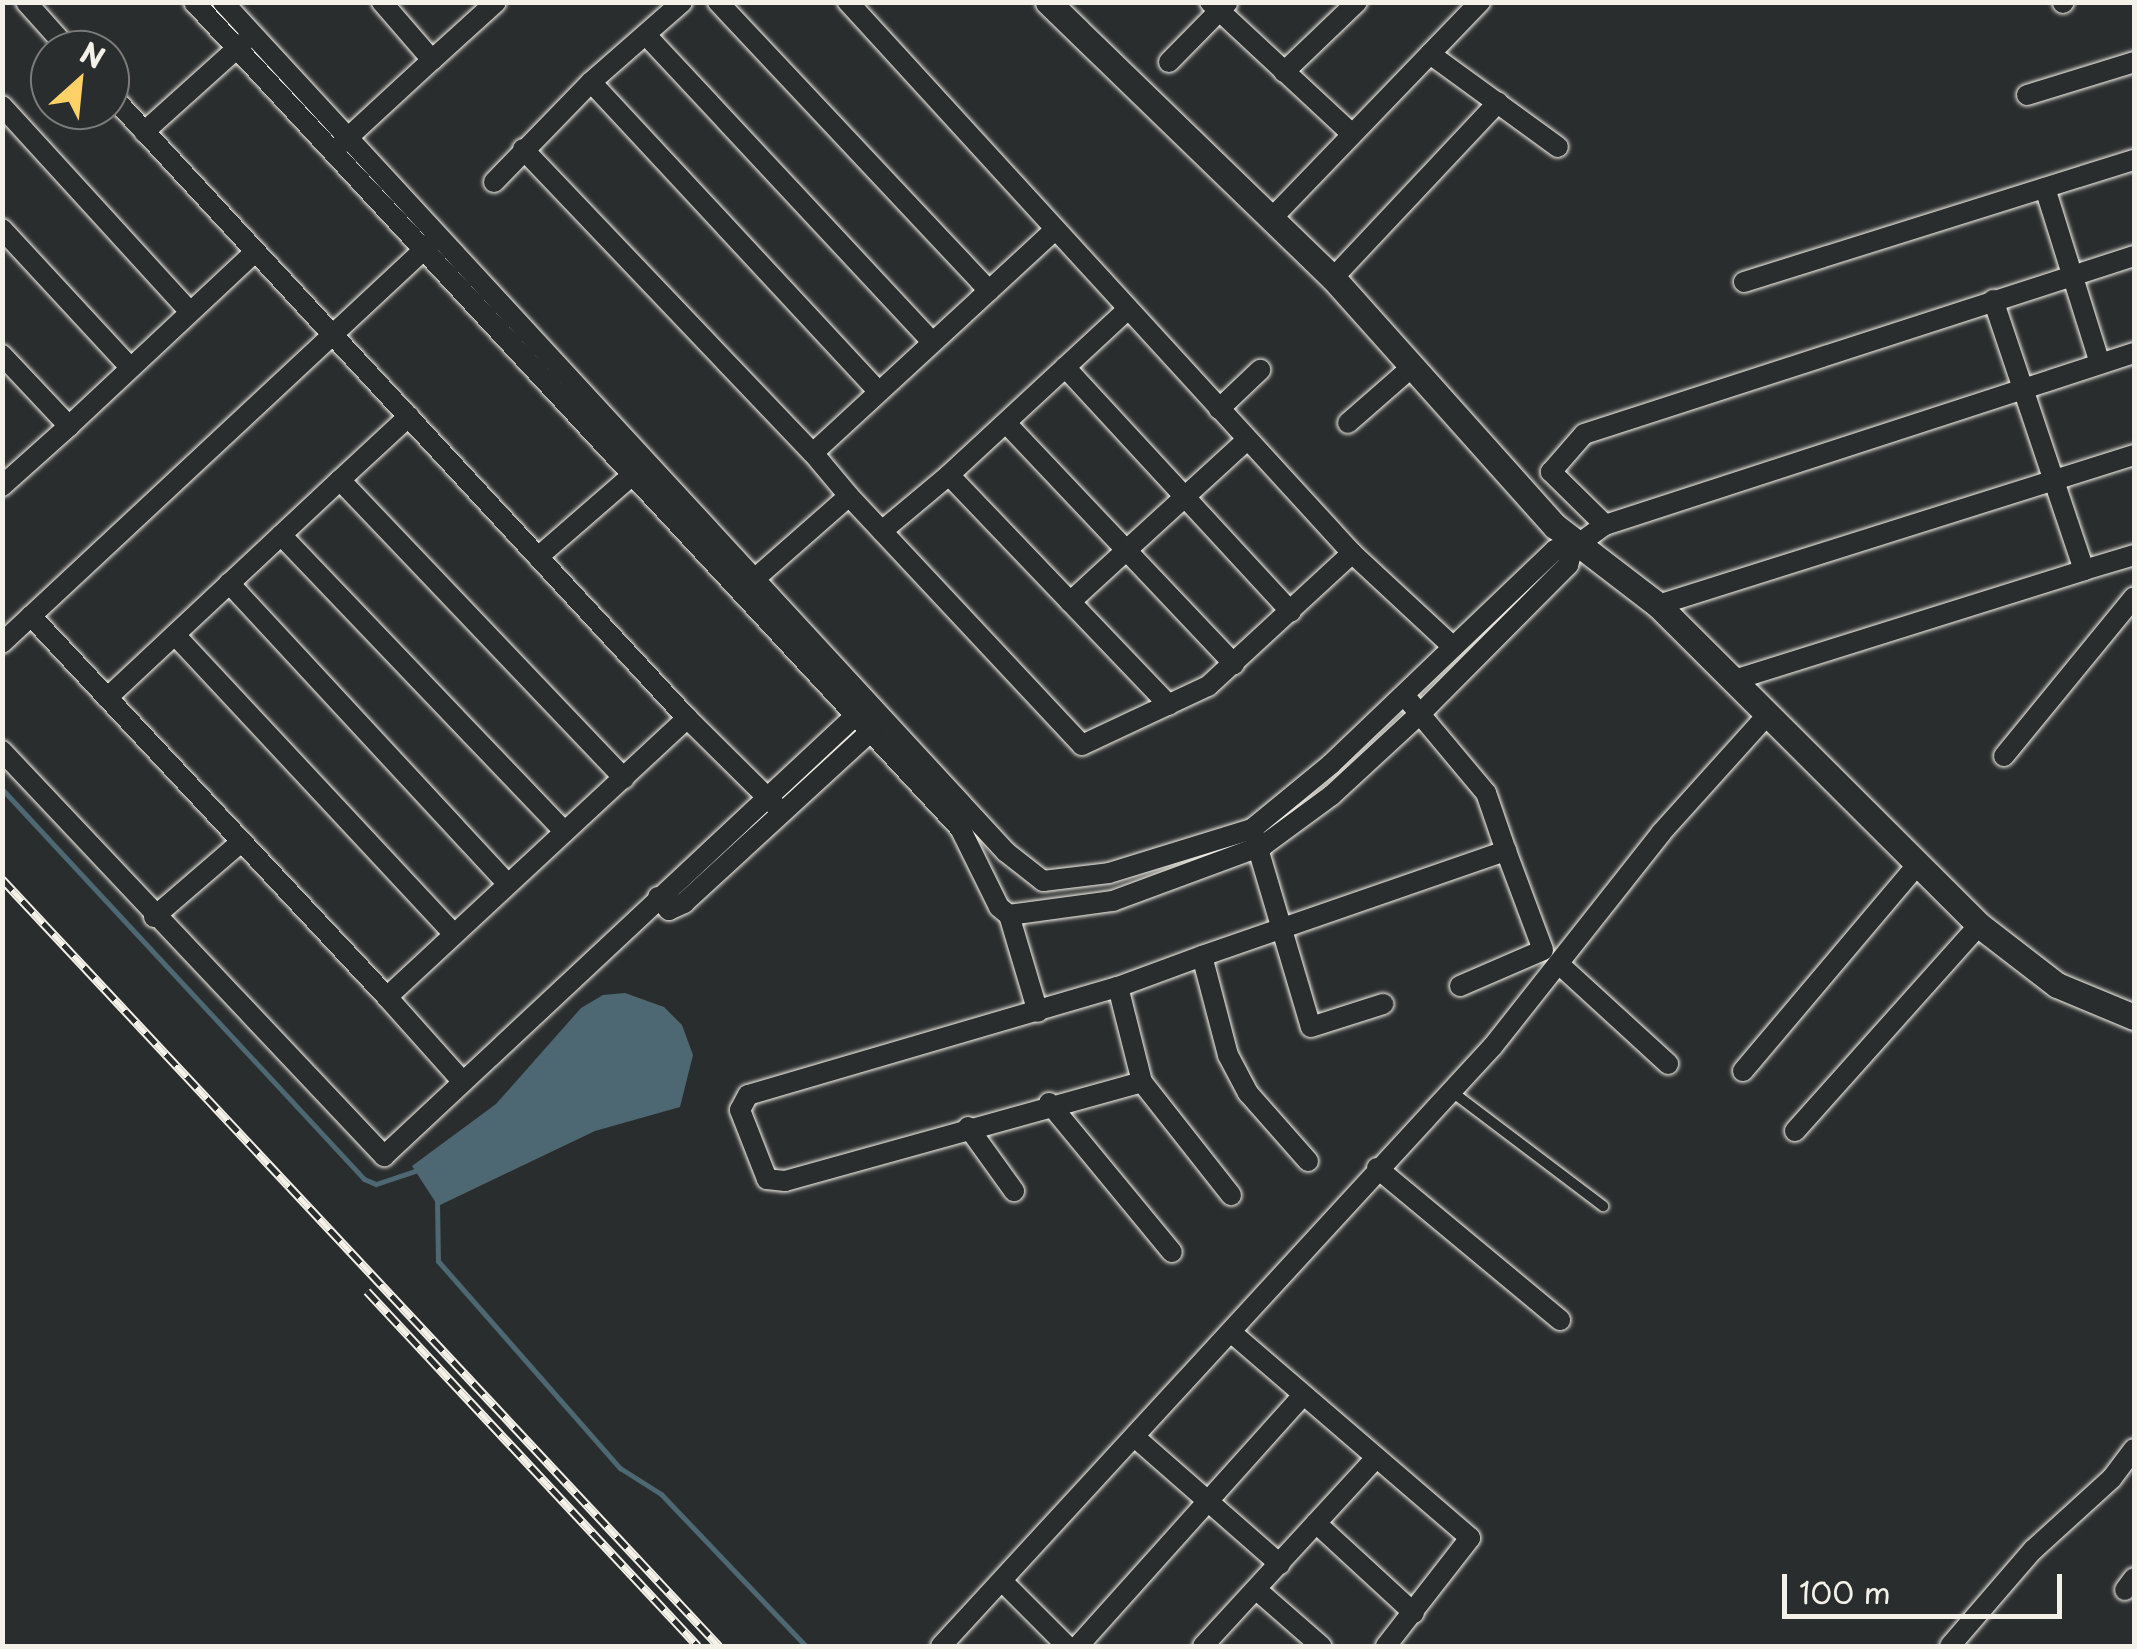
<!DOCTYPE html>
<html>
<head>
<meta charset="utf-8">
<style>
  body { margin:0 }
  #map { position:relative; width:2137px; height:1649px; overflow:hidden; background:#2a2d2e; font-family:"Playpen Sans",sans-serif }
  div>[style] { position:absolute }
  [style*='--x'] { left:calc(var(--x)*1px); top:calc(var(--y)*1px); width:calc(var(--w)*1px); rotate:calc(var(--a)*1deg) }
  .water>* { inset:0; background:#4d6872 }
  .stream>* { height:5px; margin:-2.5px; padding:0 2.5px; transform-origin:2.5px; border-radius:2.5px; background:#4d6872 }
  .roads { filter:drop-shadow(0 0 2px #f4f1e8) drop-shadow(0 0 2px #f4f1e8) }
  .service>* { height:10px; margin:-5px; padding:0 5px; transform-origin:5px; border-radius:5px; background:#2a2d2e }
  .minor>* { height:20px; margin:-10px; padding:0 10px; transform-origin:10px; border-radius:10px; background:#2a2d2e }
  .tertiary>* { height:25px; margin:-12.5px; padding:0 12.5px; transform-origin:12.5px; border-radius:12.5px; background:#2a2d2e }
  .rail>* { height:9px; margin-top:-4.5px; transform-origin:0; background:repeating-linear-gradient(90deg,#2a2d2e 0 15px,#f4f1e8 0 30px); box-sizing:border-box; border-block:2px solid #f4f1e8 }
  span { translate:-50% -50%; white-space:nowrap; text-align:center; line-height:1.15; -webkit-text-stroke:8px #2a2d2e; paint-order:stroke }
  .frame { position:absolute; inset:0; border:5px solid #f4f1e8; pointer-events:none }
  .north { position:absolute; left:30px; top:30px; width:100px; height:100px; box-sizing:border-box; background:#2a2d2e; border:2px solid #7b7b78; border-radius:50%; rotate:27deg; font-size:28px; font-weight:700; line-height:40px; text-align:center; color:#f4f1e8 }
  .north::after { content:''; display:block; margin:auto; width:35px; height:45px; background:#ffd166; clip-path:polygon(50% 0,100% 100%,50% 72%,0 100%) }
  .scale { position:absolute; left:1782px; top:1574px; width:280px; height:45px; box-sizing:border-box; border:5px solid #f4f1e8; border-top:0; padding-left:12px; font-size:30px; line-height:35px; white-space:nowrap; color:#f4f1e8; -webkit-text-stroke:8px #2a2d2e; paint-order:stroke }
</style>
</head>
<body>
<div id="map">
  <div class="water">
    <i style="clip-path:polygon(625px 993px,664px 1007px,682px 1025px,693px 1055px,680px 1107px,595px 1131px,438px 1206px,412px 1166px,496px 1104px,581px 1008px,603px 995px)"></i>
  </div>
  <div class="stream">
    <i style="--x:2;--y:789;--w:532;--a:47.13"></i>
    <i style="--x:364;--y:1179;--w:13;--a:23"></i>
    <i style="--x:376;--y:1184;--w:47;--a:-18.4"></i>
    <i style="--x:437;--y:1200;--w:61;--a:89.1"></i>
    <i style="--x:438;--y:1261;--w:276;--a:48.7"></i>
    <i style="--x:620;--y:1468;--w:49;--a:32.4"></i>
    <i style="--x:661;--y:1494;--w:210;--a:46.4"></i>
  </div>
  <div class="roads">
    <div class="service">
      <i style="--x:1451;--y:1091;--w:191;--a:37.1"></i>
    </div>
    <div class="minor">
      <i style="--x:26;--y:2;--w:64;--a:48.1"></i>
      <i style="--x:194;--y:2;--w:1127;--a:47.16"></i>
      <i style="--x:960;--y:828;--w:88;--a:63.7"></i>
      <i style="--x:999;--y:907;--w:13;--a:39"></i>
      <i style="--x:1009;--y:915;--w:101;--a:73.4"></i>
      <i style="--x:223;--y:2;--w:1156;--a:47.35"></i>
      <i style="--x:1006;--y:852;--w:47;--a:38.1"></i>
      <i style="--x:1043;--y:881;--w:66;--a:-6.9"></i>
      <i style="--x:1109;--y:873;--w:150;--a:-17.1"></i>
      <i style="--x:1252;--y:829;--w:102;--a:-39.4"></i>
      <i style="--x:1331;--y:764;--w:310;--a:-43.7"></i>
      <i style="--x:1555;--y:550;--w:18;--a:-6"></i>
      <i style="--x:1573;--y:548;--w:39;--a:-36"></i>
      <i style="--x:1605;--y:525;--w:556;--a:-18.01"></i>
      <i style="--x:718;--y:2;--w:396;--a:46.8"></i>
      <i style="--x:1210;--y:2;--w:194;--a:42.9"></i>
      <i style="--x:2063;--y:3;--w:1;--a:-45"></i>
      <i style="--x:646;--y:35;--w:417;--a:47"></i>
      <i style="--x:1430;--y:54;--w:158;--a:36"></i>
      <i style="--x:432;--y:60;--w:86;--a:-42.2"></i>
      <i style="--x:1169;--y:62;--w:83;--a:-45.5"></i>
      <i style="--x:1284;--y:72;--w:101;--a:-43.8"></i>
      <i style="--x:591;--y:82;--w:419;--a:47.1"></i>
      <i style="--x:2027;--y:95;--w:112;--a:-17.1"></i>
      <i style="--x:2;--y:106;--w:279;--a:47.6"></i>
      <i style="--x:144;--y:132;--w:133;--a:-42"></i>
      <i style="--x:342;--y:143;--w:122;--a:-42.7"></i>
      <i style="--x:432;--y:60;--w:77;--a:-130.8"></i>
      <i style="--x:523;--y:149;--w:420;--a:46.4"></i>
      <i style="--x:813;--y:453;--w:330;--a:-42.7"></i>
      <i style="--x:494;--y:182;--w:139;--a:-45.9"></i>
      <i style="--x:591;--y:82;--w:121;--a:-41.3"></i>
      <i style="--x:2045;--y:188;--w:184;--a:72.6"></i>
      <i style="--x:1272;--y:218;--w:300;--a:-46.1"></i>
      <i style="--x:2;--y:229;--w:188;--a:47.2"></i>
      <i style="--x:1333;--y:278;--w:241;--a:-46.8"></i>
      <i style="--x:1744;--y:282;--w:409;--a:-17.4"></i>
      <i style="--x:1127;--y:310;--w:243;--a:137.2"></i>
      <i style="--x:949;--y:475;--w:318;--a:46.3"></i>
      <i style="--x:2;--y:355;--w:98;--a:46.7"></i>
      <i style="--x:69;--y:426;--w:252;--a:-43.1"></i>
      <i style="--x:1065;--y:367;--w:333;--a:47.3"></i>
      <i style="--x:1219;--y:409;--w:57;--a:-43.6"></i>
      <i style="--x:1006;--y:423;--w:332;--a:46.6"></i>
      <i style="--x:1348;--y:423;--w:86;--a:-41.2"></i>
      <i style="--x:813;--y:453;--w:56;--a:50.1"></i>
      <i style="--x:340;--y:480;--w:94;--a:-42.8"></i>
      <i style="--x:2;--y:486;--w:90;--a:-41.8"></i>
      <i style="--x:1605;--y:525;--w:76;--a:-135.5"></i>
      <i style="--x:1551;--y:472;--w:50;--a:-49"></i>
      <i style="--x:1584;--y:434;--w:578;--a:-17.93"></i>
      <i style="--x:882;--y:531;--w:87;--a:-39.9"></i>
      <i style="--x:281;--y:535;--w:410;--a:46.3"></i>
      <i style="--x:1352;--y:553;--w:138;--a:42.9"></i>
      <i style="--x:538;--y:557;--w:133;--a:-41"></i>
      <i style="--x:2084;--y:570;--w:52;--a:-16.7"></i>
      <i style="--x:229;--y:583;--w:410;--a:47.2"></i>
      <i style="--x:742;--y:590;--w:142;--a:-41.3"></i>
      <i style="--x:849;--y:496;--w:341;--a:46.9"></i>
      <i style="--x:1082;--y:745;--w:139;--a:-25.1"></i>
      <i style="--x:1208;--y:686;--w:196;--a:-42.7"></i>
      <i style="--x:1352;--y:553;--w:747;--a:-132.45"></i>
      <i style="--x:1070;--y:602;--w:240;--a:-42.5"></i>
      <i style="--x:1658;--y:605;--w:499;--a:-17.5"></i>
      <i style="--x:31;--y:616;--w:521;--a:46.94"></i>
      <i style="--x:387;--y:997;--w:410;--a:-42.9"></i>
      <i style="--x:687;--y:718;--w:850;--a:-132.76"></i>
      <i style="--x:175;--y:635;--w:409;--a:47"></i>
      <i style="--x:2;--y:643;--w:588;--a:-43"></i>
      <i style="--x:1734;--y:680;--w:367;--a:-17.4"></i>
      <i style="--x:2084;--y:570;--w:285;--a:-108.6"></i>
      <i style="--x:107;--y:698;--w:319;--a:-43.1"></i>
      <i style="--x:340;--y:480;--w:412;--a:46.4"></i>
      <i style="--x:687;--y:718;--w:124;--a:44.7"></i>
      <i style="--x:2;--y:751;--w:557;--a:46.67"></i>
      <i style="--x:384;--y:1156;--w:646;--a:-43.06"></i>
      <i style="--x:2004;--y:756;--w:205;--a:-50.7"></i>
      <i style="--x:1254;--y:835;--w:200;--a:73.5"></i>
      <i style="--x:1311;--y:1027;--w:76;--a:-17.7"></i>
      <i style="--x:658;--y:897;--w:17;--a:50"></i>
      <i style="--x:669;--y:910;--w:17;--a:-25"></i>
      <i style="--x:684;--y:903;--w:254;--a:-42.6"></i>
      <i style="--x:1009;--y:915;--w:105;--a:-7.7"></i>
      <i style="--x:1113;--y:901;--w:161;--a:-20.3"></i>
      <i style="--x:1264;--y:845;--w:84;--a:-36.3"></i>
      <i style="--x:1332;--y:795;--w:121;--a:-42.7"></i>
      <i style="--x:1421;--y:713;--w:209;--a:-45.2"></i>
      <i style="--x:1568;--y:565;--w:18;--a:-74"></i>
      <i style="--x:154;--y:917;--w:116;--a:-40.8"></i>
      <i style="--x:1559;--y:964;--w:148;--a:42.5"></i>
      <i style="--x:1460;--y:986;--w:90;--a:-23.4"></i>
      <i style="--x:1543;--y:950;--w:106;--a:-110.5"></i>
      <i style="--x:1118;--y:987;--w:98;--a:75.8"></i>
      <i style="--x:1142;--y:1082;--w:370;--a:164.5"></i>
      <i style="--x:785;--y:1181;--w:18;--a:-174"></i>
      <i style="--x:767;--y:1179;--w:74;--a:-111.4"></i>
      <i style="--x:740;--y:1110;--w:17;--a:-62"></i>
      <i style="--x:748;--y:1095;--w:385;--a:-16.3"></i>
      <i style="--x:1118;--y:987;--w:90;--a:-20.3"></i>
      <i style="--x:387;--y:997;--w:113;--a:48.2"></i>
      <i style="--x:1743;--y:1071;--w:270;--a:-49.8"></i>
      <i style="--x:1142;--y:1082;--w:144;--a:51.8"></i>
      <i style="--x:1049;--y:1103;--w:193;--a:50.5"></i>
      <i style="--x:968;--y:1127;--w:79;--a:54.3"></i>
      <i style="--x:1795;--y:1131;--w:276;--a:-48.2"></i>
      <i style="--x:1308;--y:1161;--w:91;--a:-131.4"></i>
      <i style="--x:1248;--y:1093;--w:43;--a:-117.8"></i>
      <i style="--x:1228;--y:1055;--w:102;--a:-104.7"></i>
      <i style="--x:1202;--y:956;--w:322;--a:-19.1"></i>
      <i style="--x:1506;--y:851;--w:61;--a:-109"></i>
      <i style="--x:1486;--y:793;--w:128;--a:-129.9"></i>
      <i style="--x:1377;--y:1168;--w:238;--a:39.7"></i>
      <i style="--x:1232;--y:1333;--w:314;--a:40.7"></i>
      <i style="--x:1470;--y:1538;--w:137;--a:127.9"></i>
      <i style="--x:1137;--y:1439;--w:190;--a:41.2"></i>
      <i style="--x:1316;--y:1523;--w:133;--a:42.6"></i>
      <i style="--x:1005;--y:1584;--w:88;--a:45"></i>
      <i style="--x:2125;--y:1590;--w:15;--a:-53"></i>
      <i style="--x:1258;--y:1591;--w:84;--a:41.1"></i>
      <i style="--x:941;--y:1646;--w:815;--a:-47.39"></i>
      <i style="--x:1493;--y:1046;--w:271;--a:-51.7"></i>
      <i style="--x:1661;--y:833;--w:160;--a:-48"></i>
      <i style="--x:1078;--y:1646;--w:336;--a:-48.1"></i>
      <i style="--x:1203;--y:1646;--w:253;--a:-47.4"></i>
      <i style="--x:1950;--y:1646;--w:127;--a:-49.2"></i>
      <i style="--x:2033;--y:1550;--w:107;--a:-42.3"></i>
      <i style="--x:2112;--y:1478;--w:36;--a:-53"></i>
    </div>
    <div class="tertiary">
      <i style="--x:1048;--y:2;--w:397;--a:44.1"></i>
      <i style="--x:1333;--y:278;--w:333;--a:48.2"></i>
      <i style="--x:1555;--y:526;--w:130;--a:37.5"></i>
      <i style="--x:1658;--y:605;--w:453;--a:44.9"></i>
      <i style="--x:1979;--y:925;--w:98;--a:37.6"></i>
      <i style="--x:2057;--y:985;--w:83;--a:22.6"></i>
    </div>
  </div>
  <div class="rail">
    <i style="--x:2;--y:879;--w:1050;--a:46.93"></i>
    <i style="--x:367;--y:1291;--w:485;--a:47"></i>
  </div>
  <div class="frame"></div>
  <div class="north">N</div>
  <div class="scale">100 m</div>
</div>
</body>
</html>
